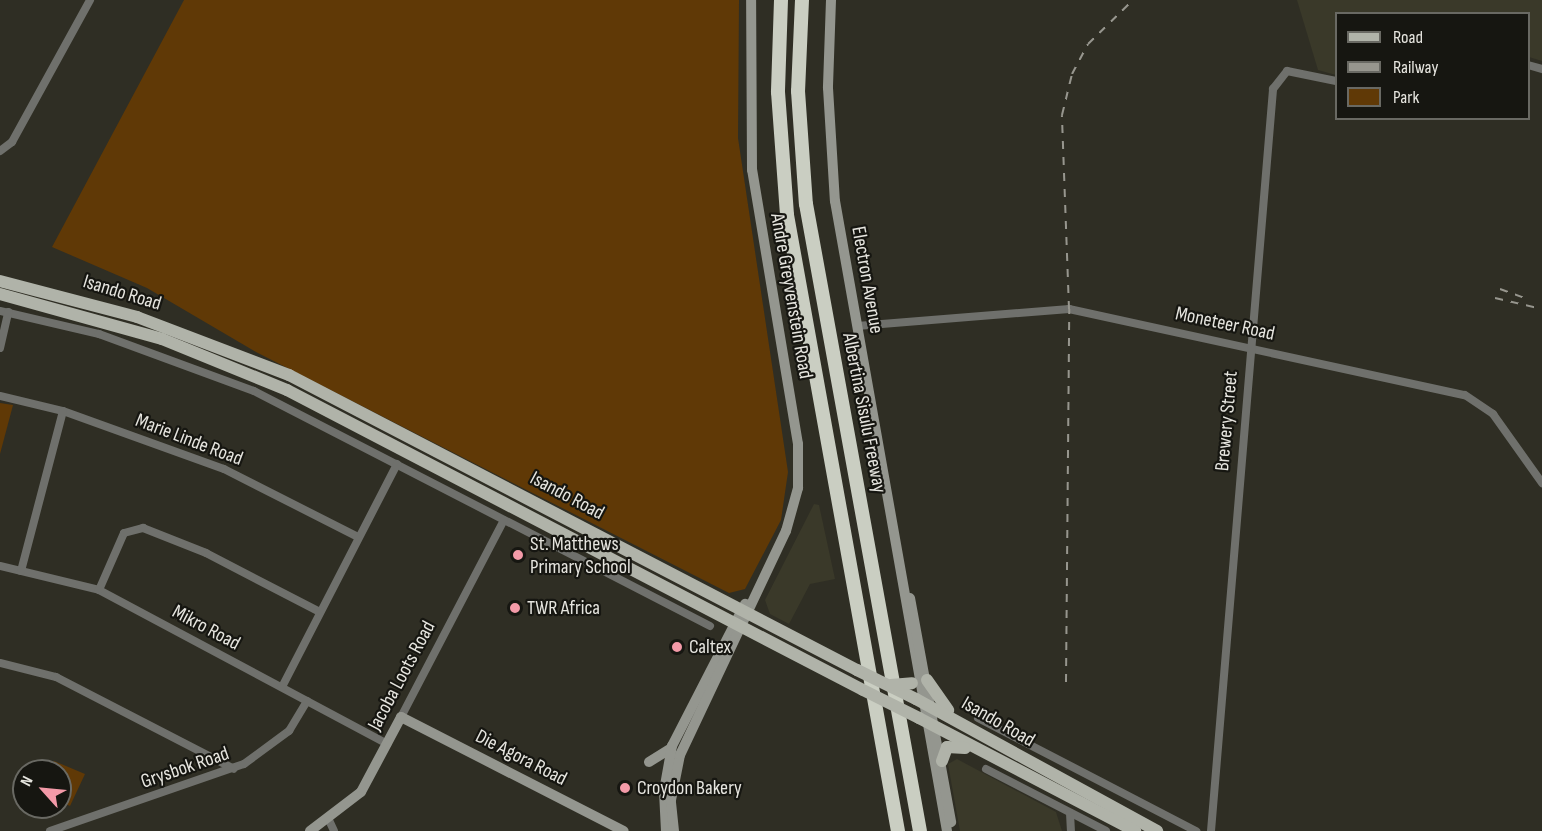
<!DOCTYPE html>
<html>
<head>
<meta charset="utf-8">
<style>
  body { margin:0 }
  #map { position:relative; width:1542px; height:831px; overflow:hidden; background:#2f2e24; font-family:"Sofia Sans Condensed",sans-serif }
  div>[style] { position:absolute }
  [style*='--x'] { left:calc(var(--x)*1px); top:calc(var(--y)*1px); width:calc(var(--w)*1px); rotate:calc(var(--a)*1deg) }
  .built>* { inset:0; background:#3a3929 }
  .green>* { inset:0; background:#603906 }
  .street>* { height:8px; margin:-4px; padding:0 4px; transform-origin:4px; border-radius:4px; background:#6f706c }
  .secondary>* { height:10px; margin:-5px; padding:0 5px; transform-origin:5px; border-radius:5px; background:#94968f }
  .primary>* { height:12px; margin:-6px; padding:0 6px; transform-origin:6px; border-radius:6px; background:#b0b3a9 }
  .highway>* { height:14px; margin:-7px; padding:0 7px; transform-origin:7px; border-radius:7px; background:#cacec2 }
  .rail>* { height:2px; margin-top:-1px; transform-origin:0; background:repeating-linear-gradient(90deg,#97968e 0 8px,transparent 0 16px) }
  .primary-bridge>* { height:12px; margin:-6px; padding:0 6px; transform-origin:6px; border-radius:6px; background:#b0b3a9 }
  .dots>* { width:16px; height:16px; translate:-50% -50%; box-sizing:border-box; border:3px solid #161611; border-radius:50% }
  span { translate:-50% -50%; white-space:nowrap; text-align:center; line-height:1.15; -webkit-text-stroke:4.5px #161611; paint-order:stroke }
  .street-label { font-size:20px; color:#e6e5df }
  .poi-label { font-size:20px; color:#e6e5df }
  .left { translate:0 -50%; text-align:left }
  .legend { position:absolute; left:1335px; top:12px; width:195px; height:108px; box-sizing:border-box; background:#161611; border:2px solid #696963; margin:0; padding:8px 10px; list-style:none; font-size:18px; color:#e6e5df }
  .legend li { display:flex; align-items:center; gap:12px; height:30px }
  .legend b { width:30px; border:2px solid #696963 }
  .north { position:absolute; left:12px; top:759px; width:60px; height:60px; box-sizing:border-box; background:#161611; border:2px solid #696963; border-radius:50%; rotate:297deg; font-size:16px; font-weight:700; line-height:24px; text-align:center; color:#e6e5df }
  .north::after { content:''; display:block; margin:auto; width:21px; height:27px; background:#f39aa8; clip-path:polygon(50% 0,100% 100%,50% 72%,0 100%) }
</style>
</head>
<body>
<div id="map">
  <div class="built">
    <i style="clip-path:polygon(1297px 0,1542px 0,1542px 61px,1529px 57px,1528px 14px,1336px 14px,1336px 75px,1318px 70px)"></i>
    <i style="clip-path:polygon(814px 504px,819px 505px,835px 579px,810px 584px,789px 624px,770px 614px,765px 600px)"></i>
    <i style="clip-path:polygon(957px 759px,1056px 812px,1062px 831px,960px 831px,948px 764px)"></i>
  </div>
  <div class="green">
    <i style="clip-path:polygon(184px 0,739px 0,738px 138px,788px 472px,781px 520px,745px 589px,729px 593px,256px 352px,147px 288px,52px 247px)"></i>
    <i style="clip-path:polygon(0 403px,13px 405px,0 454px)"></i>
    <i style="clip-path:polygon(54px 761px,85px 774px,70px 806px,60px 801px,60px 771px,49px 771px)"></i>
  </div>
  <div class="street">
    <i style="--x:1528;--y:65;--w:15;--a:16"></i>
    <i style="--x:0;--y:151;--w:15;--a:-37"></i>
    <i style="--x:12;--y:142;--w:162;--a:-61.2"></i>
    <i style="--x:0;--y:311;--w:102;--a:13.1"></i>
    <i style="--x:99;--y:334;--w:165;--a:20.2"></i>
    <i style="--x:254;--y:391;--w:513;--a:27.26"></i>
    <i style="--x:857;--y:326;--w:213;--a:-4.6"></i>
    <i style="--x:1069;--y:309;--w:405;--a:12.3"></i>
    <i style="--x:1465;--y:395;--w:34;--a:34"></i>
    <i style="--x:1493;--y:414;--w:85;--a:54.6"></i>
    <i style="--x:0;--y:348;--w:37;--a:-77"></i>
    <i style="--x:0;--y:396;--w:65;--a:13.4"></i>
    <i style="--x:63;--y:411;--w:171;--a:19.8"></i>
    <i style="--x:224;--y:469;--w:150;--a:26.9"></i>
    <i style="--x:0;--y:566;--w:102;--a:13.6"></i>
    <i style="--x:99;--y:590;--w:327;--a:28.1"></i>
    <i style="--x:21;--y:571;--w:165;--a:-75.3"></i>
    <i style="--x:99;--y:590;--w:62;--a:-66.3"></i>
    <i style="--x:124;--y:533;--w:20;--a:-15"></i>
    <i style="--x:143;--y:528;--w:68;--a:21.6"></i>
    <i style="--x:206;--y:553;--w:128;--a:27.4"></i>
    <i style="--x:0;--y:663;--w:58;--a:14"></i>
    <i style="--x:56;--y:677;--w:200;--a:27.3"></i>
    <i style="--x:282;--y:687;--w:251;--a:-62.7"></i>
    <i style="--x:401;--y:717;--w:222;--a:-62.4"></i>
    <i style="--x:978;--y:718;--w:246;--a:27.4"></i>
    <i style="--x:986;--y:769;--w:135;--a:27.3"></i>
    <i style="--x:1070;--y:813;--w:18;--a:87"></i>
    <i style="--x:328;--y:818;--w:14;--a:65"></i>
    <i style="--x:50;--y:831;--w:205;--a:-19.1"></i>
    <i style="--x:244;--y:764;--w:56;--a:-36.3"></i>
    <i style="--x:289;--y:731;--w:35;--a:-59"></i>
    <i style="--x:1211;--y:831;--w:745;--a:-85.22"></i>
    <i style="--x:1273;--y:89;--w:23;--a:-52"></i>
    <i style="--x:1287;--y:71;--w:50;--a:11.5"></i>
  </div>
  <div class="secondary">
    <i style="--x:831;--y:0;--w:88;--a:92"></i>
    <i style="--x:828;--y:88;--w:113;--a:86.5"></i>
    <i style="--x:835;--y:201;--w:640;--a:79.92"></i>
    <i style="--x:910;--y:598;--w:228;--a:79.6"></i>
    <i style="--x:649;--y:762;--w:26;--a:-32"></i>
    <i style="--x:310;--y:831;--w:64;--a:-37.4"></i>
    <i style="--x:361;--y:792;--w:85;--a:-61.9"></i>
    <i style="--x:401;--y:717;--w:250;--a:27.1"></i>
    <i style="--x:666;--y:831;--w:40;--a:-92.9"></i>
    <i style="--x:664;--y:791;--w:46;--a:-79.9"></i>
    <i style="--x:672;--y:746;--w:160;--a:-62.8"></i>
    <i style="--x:674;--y:831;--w:31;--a:-96"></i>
    <i style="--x:671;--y:800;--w:46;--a:-78.7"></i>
    <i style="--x:680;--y:755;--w:248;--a:-64.7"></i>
    <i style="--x:786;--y:531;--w:45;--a:-74.4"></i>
    <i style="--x:798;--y:488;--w:44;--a:-90"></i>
    <i style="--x:798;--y:444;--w:278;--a:-99.5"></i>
    <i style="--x:752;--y:170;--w:170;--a:-90.3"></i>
  </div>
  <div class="primary">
    <i style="--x:0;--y:281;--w:142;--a:14.7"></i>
    <i style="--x:137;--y:317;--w:163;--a:20.9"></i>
    <i style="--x:289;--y:375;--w:640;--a:27.45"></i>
    <i style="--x:0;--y:294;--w:168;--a:15.5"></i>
    <i style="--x:162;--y:339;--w:135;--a:22.2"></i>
    <i style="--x:287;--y:390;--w:649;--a:27.51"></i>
    <i style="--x:927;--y:680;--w:37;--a:55"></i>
    <i style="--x:916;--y:699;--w:275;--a:28.7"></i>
    <i style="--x:919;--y:718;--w:244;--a:27.6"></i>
    <i style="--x:942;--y:761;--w:15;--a:-70"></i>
    <i style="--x:947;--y:747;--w:18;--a:3"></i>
  </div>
  <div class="highway">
    <i style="--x:781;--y:0;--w:92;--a:91.9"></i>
    <i style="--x:778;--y:92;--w:123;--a:85.8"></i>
    <i style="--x:787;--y:215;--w:626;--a:79.79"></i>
    <i style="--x:802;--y:0;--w:91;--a:92.5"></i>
    <i style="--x:798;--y:91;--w:113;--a:86"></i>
    <i style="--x:806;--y:204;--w:637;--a:79.7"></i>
  </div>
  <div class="rail">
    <i style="--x:1500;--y:289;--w:30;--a:20"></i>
    <i style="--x:1495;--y:298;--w:48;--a:13.2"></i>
    <i style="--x:1066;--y:682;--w:373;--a:-89.5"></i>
    <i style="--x:1069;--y:309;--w:194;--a:-92.1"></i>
    <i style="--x:1062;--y:115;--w:42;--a:-76.3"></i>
    <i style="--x:1072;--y:74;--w:34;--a:-62"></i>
    <i style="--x:1088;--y:44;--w:63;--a:-44.4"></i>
  </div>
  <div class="primary-bridge">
    <i style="--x:857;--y:670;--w:66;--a:26.2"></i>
    <i style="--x:891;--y:685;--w:21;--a:-5"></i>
    <i style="--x:863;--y:690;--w:63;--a:26.6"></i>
  </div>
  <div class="dots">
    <i style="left:518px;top:555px;background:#f39aa8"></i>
    <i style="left:515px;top:608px;background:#f39aa8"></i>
    <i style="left:677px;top:647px;background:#f39aa8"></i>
    <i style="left:625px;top:788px;background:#f39aa8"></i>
  </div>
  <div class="street-label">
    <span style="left:867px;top:280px;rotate:80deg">Electron Avenue</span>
    <span style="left:122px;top:293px;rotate:17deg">Isando Road</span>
    <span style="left:791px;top:296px;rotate:80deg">Andre Greyvenstein Road</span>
    <span style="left:1225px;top:324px;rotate:12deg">Moneteer Road</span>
    <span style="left:864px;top:413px;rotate:79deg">Albertina Sisulu Freeway</span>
    <span style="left:1227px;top:421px;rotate:-85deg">Brewery Street</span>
    <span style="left:189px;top:440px;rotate:21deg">Marie Linde Road</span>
    <span style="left:567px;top:496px;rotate:28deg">Isando Road</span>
    <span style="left:206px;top:628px;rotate:28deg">Mikro Road</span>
    <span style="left:402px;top:676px;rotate:-62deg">Jacoba Loots Road</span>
    <span style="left:998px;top:722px;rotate:30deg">Isando Road</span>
    <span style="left:521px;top:758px;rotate:27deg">Die Agora Road</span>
    <span style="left:185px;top:768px;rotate:-19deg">Grysbok Road</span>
  </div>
  <div class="poi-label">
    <span class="left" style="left:530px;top:556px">St. Matthews<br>Primary School</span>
    <span class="left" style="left:527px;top:608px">TWR Africa</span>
    <span class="left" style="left:689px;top:647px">Caltex</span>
    <span class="left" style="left:637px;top:788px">Croydon Bakery</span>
  </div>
  <ul class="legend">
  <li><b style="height:8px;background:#b0b3a9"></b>Road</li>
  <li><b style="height:8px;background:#97968e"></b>Railway</li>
  <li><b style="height:16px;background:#603906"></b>Park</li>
  </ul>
  <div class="north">N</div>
</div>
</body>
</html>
